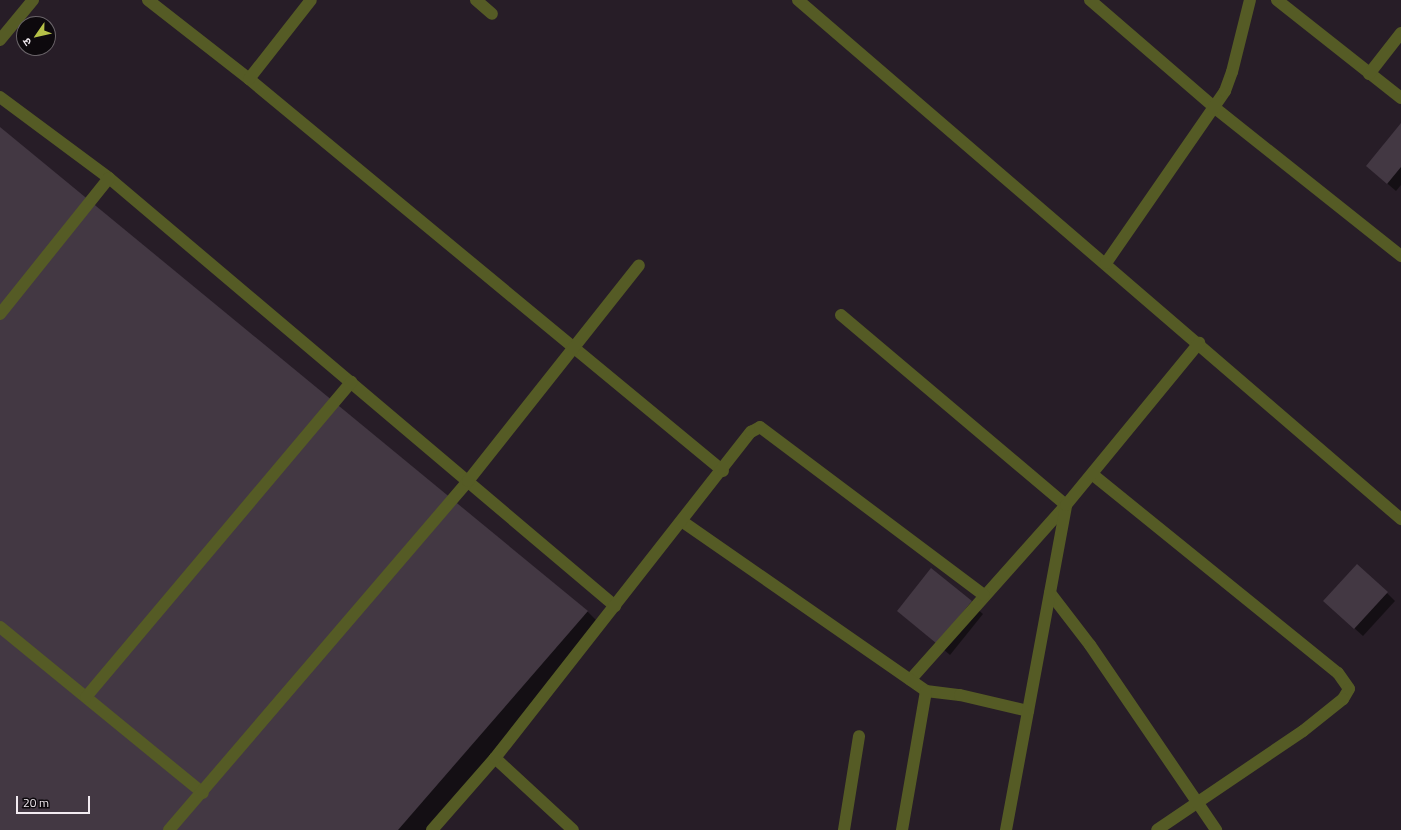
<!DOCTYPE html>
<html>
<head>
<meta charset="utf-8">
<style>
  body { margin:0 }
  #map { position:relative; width:1401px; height:830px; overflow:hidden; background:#271d27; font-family:"Titillium Web","Noto Sans Devanagari",sans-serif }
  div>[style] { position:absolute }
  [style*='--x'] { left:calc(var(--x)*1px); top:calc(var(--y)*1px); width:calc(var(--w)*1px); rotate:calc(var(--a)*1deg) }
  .shadow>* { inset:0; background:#0007 }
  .building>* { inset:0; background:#433843 }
  .minor>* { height:12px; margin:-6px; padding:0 6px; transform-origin:6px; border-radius:6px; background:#555b25 }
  span { translate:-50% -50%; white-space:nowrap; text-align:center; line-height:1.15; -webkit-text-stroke:3px #0d090d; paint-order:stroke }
  .north { position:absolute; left:16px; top:16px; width:40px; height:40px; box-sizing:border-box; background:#0d090d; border:1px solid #696368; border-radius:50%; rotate:236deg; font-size:11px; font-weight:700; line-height:16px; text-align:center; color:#f2ebf1 }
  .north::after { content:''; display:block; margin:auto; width:14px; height:18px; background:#b6c148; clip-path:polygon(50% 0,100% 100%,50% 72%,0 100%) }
  .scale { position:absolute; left:16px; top:796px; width:74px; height:18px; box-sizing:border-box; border:2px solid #f2ebf1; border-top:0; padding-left:5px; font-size:12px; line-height:14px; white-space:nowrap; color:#f2ebf1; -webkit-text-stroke:3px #0d090d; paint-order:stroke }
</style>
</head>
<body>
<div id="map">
  <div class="shadow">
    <i style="clip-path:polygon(1401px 125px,1401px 185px,1396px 191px,1375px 173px)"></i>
    <i style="clip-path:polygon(0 128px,587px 611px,603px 627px,426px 830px,0 830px)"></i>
    <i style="clip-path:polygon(932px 570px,983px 614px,950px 655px,898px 611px)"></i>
    <i style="clip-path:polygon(1387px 593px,1395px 601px,1363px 636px,1333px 609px)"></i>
  </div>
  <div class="building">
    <i style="clip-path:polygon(1401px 123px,1401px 167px,1387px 184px,1366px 166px)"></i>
    <i style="clip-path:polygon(0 127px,588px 611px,398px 830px,0 830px)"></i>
    <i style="clip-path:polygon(1357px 564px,1388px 592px,1354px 629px,1323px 601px)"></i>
    <i style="clip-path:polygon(931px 568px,972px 601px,937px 644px,897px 611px)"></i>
  </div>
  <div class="minor">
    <i style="--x:148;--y:0;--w:128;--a:38"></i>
    <i style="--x:249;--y:79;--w:615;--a:39.59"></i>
    <i style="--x:476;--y:0;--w:21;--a:41"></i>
    <i style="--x:798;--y:0;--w:796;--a:40.72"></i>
    <i style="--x:1090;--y:0;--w:165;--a:40.8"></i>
    <i style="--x:1215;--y:108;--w:238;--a:38.5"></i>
    <i style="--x:1277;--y:0;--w:158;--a:38.3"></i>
    <i style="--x:0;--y:40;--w:52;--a:-50.5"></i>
    <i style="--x:1369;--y:74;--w:52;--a:-52"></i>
    <i style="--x:249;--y:79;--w:100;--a:-51.9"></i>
    <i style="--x:0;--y:97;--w:136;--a:36.6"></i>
    <i style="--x:109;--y:178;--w:663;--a:40.23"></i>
    <i style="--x:1106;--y:263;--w:209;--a:-55.3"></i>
    <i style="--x:1225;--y:91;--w:20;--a:-70"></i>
    <i style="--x:1232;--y:72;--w:74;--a:-76"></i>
    <i style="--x:0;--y:314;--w:174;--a:-51.3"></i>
    <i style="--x:841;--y:315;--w:294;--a:40.2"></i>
    <i style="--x:1066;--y:505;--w:234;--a:131.7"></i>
    <i style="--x:1092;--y:474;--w:316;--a:39"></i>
    <i style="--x:1338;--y:673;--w:19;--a:55"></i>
    <i style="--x:1349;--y:689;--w:12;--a:121"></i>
    <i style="--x:1343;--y:699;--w:51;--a:141.3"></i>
    <i style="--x:1303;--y:731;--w:176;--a:145.9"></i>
    <i style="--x:683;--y:522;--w:296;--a:34.8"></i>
    <i style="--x:926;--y:691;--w:34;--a:7"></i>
    <i style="--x:960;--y:695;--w:70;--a:13.2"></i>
    <i style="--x:1050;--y:593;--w:66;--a:52.4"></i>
    <i style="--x:1090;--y:645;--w:224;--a:55.7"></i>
    <i style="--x:0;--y:627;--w:262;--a:39.3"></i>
    <i style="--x:86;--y:697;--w:412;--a:-49.9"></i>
    <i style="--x:495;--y:758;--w:106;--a:42.7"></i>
    <i style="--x:169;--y:830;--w:460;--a:-49.4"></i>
    <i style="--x:468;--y:481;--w:275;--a:-51.6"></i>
    <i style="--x:432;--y:830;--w:96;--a:-48.8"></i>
    <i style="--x:495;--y:758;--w:415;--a:-51.9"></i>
    <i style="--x:751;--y:432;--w:10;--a:-29"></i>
    <i style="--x:760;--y:427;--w:280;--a:36.9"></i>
    <i style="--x:844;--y:830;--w:95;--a:-80.9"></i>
    <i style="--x:902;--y:830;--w:141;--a:-80.2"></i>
    <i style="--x:1006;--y:830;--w:330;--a:-79.5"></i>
    <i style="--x:1066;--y:505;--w:210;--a:-50.6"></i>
  </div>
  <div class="north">उ</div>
  <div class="scale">20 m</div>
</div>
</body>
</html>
